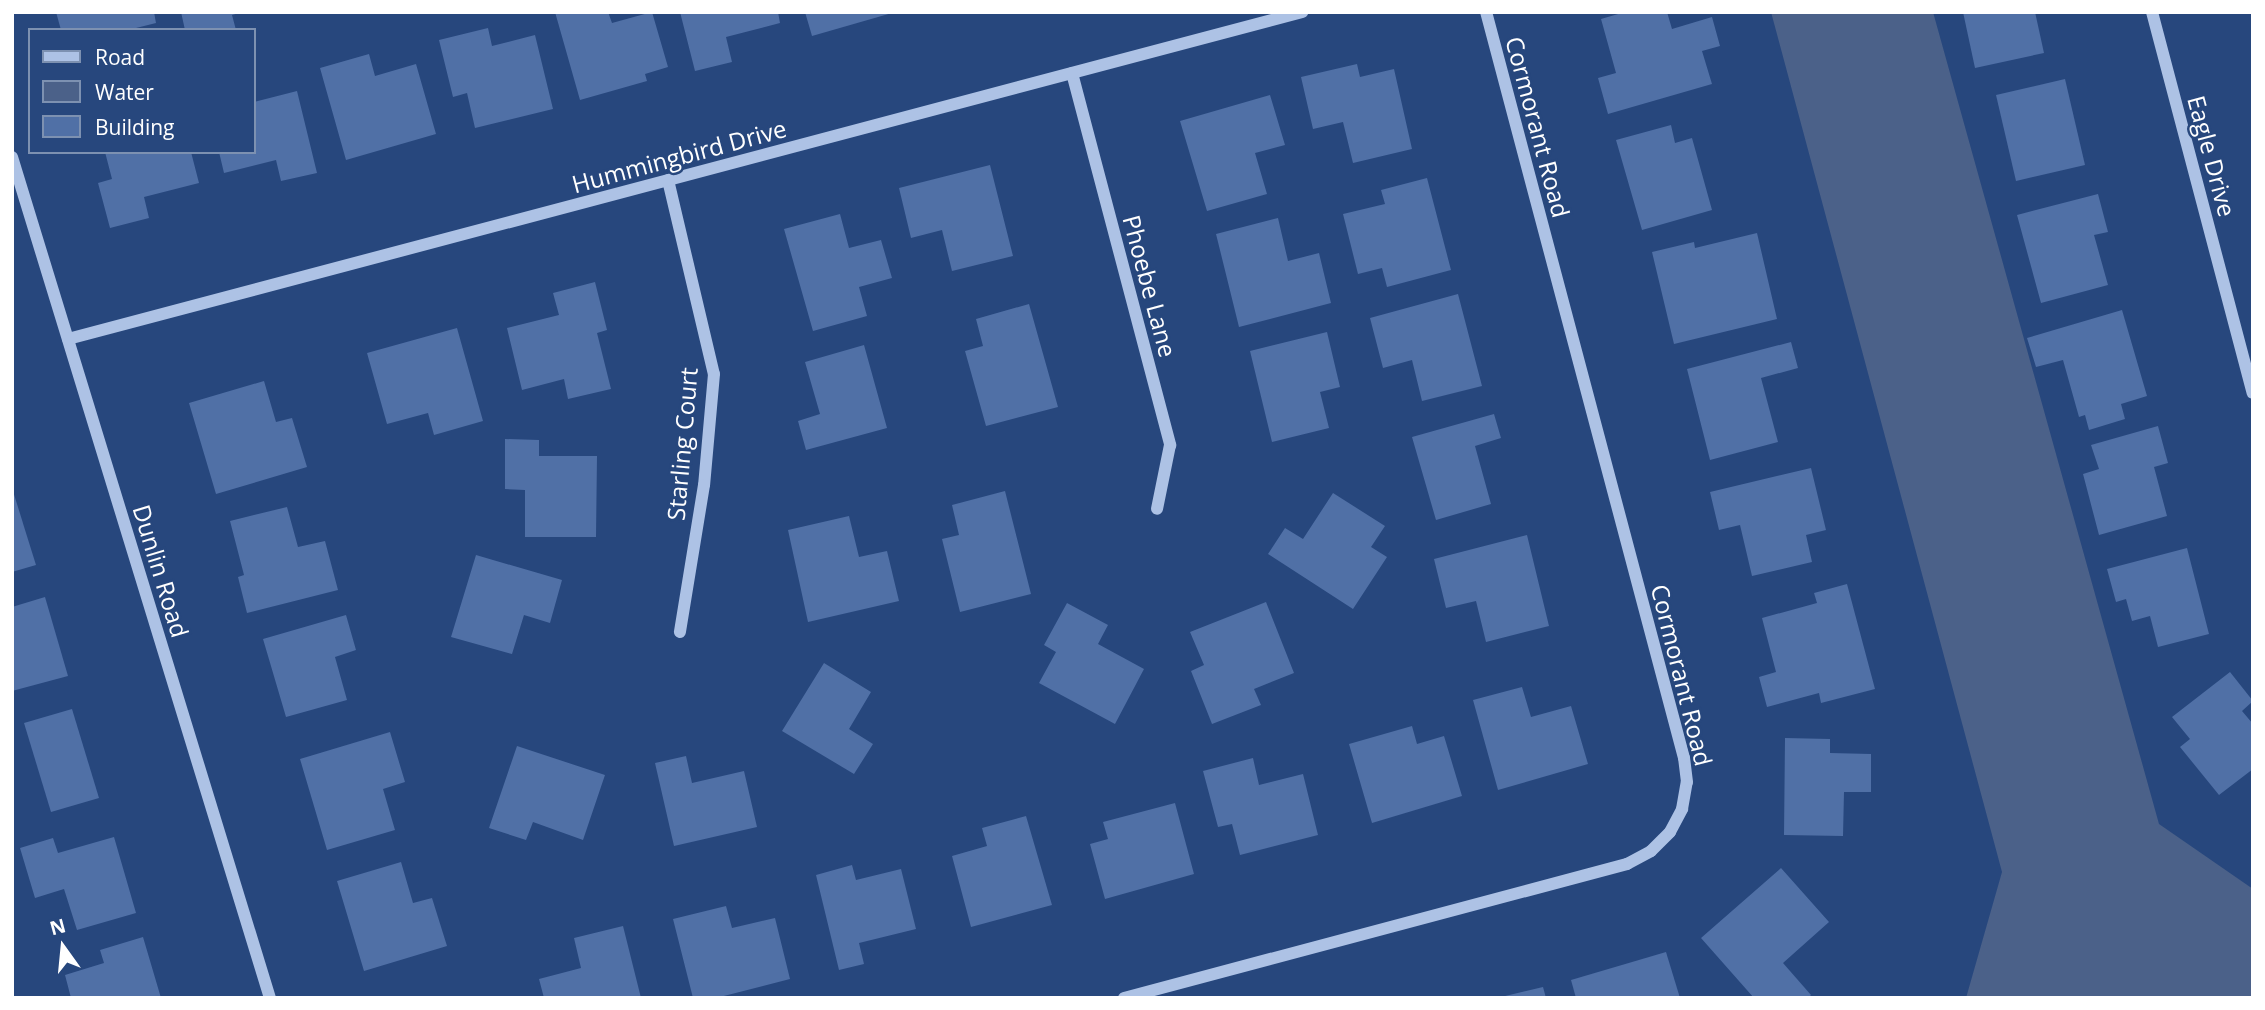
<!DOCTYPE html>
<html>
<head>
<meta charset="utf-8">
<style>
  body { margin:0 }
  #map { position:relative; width:2265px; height:1010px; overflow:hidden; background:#27477d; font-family:"Open Sans",sans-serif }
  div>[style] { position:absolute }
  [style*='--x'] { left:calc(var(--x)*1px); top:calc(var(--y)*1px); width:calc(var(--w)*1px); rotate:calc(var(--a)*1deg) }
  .water>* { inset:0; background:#4b6189 }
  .building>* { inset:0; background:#5070a6 }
  .minor>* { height:12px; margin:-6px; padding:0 6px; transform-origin:6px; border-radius:6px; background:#adc2e5 }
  span { translate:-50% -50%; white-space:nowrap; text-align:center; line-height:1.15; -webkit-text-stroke:5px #27477d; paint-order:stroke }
  .street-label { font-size:24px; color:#fff }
  .frame { position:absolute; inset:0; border:14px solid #fff; pointer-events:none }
  .legend { position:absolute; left:28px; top:28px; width:228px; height:126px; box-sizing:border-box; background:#27477d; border:2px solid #7d91b1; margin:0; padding:9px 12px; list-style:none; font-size:21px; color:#fff }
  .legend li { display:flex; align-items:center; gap:14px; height:35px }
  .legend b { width:35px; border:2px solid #7d91b1 }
  .north { position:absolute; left:28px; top:912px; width:70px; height:70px; -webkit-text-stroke:5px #27477d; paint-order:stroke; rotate:345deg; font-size:19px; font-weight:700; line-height:28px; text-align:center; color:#fff }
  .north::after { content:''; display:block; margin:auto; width:24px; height:32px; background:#fff; clip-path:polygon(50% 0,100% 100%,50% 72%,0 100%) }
</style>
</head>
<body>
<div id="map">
  <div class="water">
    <i style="clip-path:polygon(1771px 12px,1933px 12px,2159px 824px,2253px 889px,2253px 998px,1966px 998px,2002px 872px)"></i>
  </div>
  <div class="building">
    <i style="clip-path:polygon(56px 12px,154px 12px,156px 23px,128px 30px,61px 30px)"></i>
    <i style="clip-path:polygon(181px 12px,239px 12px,239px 13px,232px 15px,236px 30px,185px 30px)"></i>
    <i style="clip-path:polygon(555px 12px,608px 12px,612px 23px,652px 12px,668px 67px,645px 74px,647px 81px,580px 100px)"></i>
    <i style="clip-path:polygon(680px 12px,778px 12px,780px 23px,726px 37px,732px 62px,695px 71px)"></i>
    <i style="clip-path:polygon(805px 12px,892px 12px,892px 13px,812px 36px)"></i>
    <i style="clip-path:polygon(1625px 12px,1667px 12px,1672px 29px,1712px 17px,1720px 46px,1702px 51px,1712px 84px,1608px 114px,1598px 78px,1616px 73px,1601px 19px)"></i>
    <i style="clip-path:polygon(1963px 12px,2035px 12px,2044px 53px,1975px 68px)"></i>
    <i style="clip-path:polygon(488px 28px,492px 46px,535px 35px,553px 109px,475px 128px,467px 93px,453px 97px,439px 40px)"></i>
    <i style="clip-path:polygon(369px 54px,375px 76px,416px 64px,436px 134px,346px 160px,320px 68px)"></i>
    <i style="clip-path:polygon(1357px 64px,1360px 77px,1394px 69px,1412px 149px,1353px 163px,1343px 122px,1313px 129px,1301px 77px)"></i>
    <i style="clip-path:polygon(2065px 79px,2085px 165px,2016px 181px,1996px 95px)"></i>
    <i style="clip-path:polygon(297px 91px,317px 173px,281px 181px,276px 160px,224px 173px,219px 152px,254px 152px,254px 102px)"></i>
    <i style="clip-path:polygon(1270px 95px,1285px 145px,1255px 153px,1267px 194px,1207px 211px,1180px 121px)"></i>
    <i style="clip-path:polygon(1671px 125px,1675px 143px,1692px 138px,1712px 210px,1642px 230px,1616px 140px)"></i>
    <i style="clip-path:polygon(105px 152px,191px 152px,199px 183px,144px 197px,149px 218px,110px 228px,98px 183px,112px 179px)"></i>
    <i style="clip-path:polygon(990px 165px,1013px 256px,952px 271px,942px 230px,911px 238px,899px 188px)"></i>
    <i style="clip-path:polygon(1427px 178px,1451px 270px,1387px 287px,1382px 268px,1358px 274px,1343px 214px,1385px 204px,1381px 190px)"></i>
    <i style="clip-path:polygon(2098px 194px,2108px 232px,2094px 235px,2108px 285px,2041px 303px,2017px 215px)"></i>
    <i style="clip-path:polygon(840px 214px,849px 248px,881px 240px,892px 278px,859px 287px,867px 316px,813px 331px,784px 229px)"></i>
    <i style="clip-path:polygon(1278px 218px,1288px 261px,1319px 253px,1331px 303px,1239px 327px,1216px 234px)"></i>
    <i style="clip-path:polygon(1757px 233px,1777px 319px,1674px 344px,1652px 252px,1694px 242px,1695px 248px)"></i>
    <i style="clip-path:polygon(595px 282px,607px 330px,597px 333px,611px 389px,568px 399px,564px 379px,522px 390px,507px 328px,559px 315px,553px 293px)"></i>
    <i style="clip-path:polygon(1458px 294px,1482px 386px,1422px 401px,1412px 360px,1383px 368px,1370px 318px)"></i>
    <i style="clip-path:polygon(1029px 304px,1058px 407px,986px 426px,965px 351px,983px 346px,976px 319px)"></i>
    <i style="clip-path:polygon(2122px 310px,2147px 396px,2121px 404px,2125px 419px,2089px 430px,2085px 415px,2079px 417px,2063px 360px,2036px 367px,2027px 338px)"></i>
    <i style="clip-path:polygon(457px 328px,483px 421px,434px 435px,428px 413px,387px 424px,367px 353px)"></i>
    <i style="clip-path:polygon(1327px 332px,1340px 387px,1320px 392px,1329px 428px,1272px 442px,1250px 351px)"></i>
    <i style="clip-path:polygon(1791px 342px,1798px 368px,1761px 378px,1778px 442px,1710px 460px,1687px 369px)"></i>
    <i style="clip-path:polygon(864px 345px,887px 428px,806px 450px,798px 421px,820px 414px,805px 362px)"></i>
    <i style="clip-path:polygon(264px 381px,276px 422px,292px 418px,307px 467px,216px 494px,189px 403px)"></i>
    <i style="clip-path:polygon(1494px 414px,1501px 438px,1475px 446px,1491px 504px,1436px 520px,1412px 437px)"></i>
    <i style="clip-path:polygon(2158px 426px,2168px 463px,2154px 467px,2167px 516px,2099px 535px,2083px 474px,2099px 469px,2091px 445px)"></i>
    <i style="clip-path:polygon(505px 439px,539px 440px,539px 456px,597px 456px,596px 537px,525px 537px,525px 490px,505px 489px)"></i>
    <i style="clip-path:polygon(1811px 468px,1826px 530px,1806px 535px,1812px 562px,1752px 576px,1740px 525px,1719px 530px,1710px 492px)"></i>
    <i style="clip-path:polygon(12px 488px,36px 565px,12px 572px)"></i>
    <i style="clip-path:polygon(1005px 491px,1031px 594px,960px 612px,942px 539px,959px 535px,952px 505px)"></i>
    <i style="clip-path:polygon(1333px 493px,1385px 526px,1371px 547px,1387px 557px,1353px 609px,1268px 554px,1285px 528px,1303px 539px)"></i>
    <i style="clip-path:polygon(287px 507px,298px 547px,325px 541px,338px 590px,247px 613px,238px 577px,244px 575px,230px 521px)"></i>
    <i style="clip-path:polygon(849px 516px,859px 557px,887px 551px,899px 601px,808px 622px,788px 530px)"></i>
    <i style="clip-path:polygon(1527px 535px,1549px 626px,1486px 642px,1476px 601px,1446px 608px,1434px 559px)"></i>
    <i style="clip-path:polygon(2187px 548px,2209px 634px,2158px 647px,2150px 616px,2132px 621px,2126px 599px,2116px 602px,2107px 569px)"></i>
    <i style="clip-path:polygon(476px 555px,562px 580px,550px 623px,524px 615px,512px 654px,451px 637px)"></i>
    <i style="clip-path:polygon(1847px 584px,1875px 689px,1821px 703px,1819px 693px,1767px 707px,1759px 677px,1776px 672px,1762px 618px,1817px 603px,1814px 593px)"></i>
    <i style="clip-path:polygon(45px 597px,68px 676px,12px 691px,12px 607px)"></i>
    <i style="clip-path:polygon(1266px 602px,1294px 673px,1254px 689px,1261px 705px,1212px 724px,1191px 671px,1204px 665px,1190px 632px)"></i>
    <i style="clip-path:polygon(1067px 603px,1108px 625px,1098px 644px,1144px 669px,1115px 724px,1039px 683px,1056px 652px,1044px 645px)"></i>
    <i style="clip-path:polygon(346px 615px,356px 650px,335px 657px,347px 700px,286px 717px,263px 639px)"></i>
    <i style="clip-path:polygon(824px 663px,871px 692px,849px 729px,873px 744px,854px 774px,782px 731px)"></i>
    <i style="clip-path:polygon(2230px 672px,2253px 701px,2242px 711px,2253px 724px,2253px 769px,2219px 795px,2180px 747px,2190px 739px,2172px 717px)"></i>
    <i style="clip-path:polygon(1522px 687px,1531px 717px,1571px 706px,1588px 764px,1498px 790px,1473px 700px)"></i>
    <i style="clip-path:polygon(72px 709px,99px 798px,51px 812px,24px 723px)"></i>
    <i style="clip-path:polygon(1412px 726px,1417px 744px,1444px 736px,1462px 796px,1372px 823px,1349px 744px)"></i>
    <i style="clip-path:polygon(390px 732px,405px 782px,383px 789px,395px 830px,327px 850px,300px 759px)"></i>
    <i style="clip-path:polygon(1785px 738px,1830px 739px,1830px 753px,1871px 754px,1871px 792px,1844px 792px,1843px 836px,1784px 835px)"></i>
    <i style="clip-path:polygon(517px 746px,605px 775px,583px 840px,533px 822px,526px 840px,489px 828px)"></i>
    <i style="clip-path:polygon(686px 756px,692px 783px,744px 771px,757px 827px,674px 846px,655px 763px)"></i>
    <i style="clip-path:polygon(1253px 758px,1259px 785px,1303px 774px,1318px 835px,1240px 855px,1232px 824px,1218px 827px,1203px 771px)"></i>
    <i style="clip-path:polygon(1175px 803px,1194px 874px,1105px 899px,1090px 844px,1108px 839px,1103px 822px)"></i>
    <i style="clip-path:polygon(1026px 816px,1052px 905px,971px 927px,952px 856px,987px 846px,982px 828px)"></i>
    <i style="clip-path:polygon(114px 837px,136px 913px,77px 930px,64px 889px,35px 898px,20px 848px,53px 838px,58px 853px)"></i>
    <i style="clip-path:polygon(401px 862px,413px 903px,432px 898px,447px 946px,364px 971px,337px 881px)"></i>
    <i style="clip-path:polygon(852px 865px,856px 880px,901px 869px,916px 929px,859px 943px,864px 964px,839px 970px,816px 875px)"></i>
    <i style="clip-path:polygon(1781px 868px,1829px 922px,1783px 963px,1811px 995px,1808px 998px,1754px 998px,1701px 938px)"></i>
    <i style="clip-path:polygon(726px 906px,732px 928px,775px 918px,790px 979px,716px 998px,693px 998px,673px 919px)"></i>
    <i style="clip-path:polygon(623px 926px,641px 998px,544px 998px,539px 979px,581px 968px,574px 938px)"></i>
    <i style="clip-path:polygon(143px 937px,161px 998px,71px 998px,65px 975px,104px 963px,100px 950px)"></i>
    <i style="clip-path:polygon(1666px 952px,1680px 998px,1576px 998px,1571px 980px)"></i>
    <i style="clip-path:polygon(1543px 987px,1546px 998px,1502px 998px,1501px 997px)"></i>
  </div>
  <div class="minor">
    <i style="--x:2152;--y:12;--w:394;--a:75.2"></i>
    <i style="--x:1072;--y:73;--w:385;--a:75.2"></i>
    <i style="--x:1170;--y:445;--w:65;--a:101.5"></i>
    <i style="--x:12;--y:157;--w:880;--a:72.95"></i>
    <i style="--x:668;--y:180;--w:199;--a:76.7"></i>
    <i style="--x:714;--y:374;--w:111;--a:95.1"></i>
    <i style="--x:704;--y:485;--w:149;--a:99.3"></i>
    <i style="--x:68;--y:339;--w:1277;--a:-14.84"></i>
    <i style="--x:1124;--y:998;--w:521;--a:-14.92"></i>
    <i style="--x:1627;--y:864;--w:27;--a:-28"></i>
    <i style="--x:1651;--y:851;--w:27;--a:-45"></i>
    <i style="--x:1670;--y:832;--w:26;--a:-62"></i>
    <i style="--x:1682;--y:809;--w:27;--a:-80"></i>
    <i style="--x:1687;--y:782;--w:24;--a:-97"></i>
    <i style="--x:1684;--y:758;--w:772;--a:-104.86"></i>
  </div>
  <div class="street-label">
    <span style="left:1538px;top:127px;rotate:75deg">Cormorant Road</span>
    <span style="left:679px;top:156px;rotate:-15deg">Hummingbird Drive</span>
    <span style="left:2212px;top:156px;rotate:75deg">Eagle Drive</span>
    <span style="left:1150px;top:286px;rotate:75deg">Phoebe Lane</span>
    <span style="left:682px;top:444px;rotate:-85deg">Starling Court</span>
    <span style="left:161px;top:571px;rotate:73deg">Dunlin Road</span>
    <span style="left:1682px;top:675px;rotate:76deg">Cormorant Road</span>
  </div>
  <div class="frame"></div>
  <ul class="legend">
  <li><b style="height:9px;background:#adc2e5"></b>Road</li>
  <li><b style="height:19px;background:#4b6189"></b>Water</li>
  <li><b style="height:19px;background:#5070a6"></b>Building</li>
  </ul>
  <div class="north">N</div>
</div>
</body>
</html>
